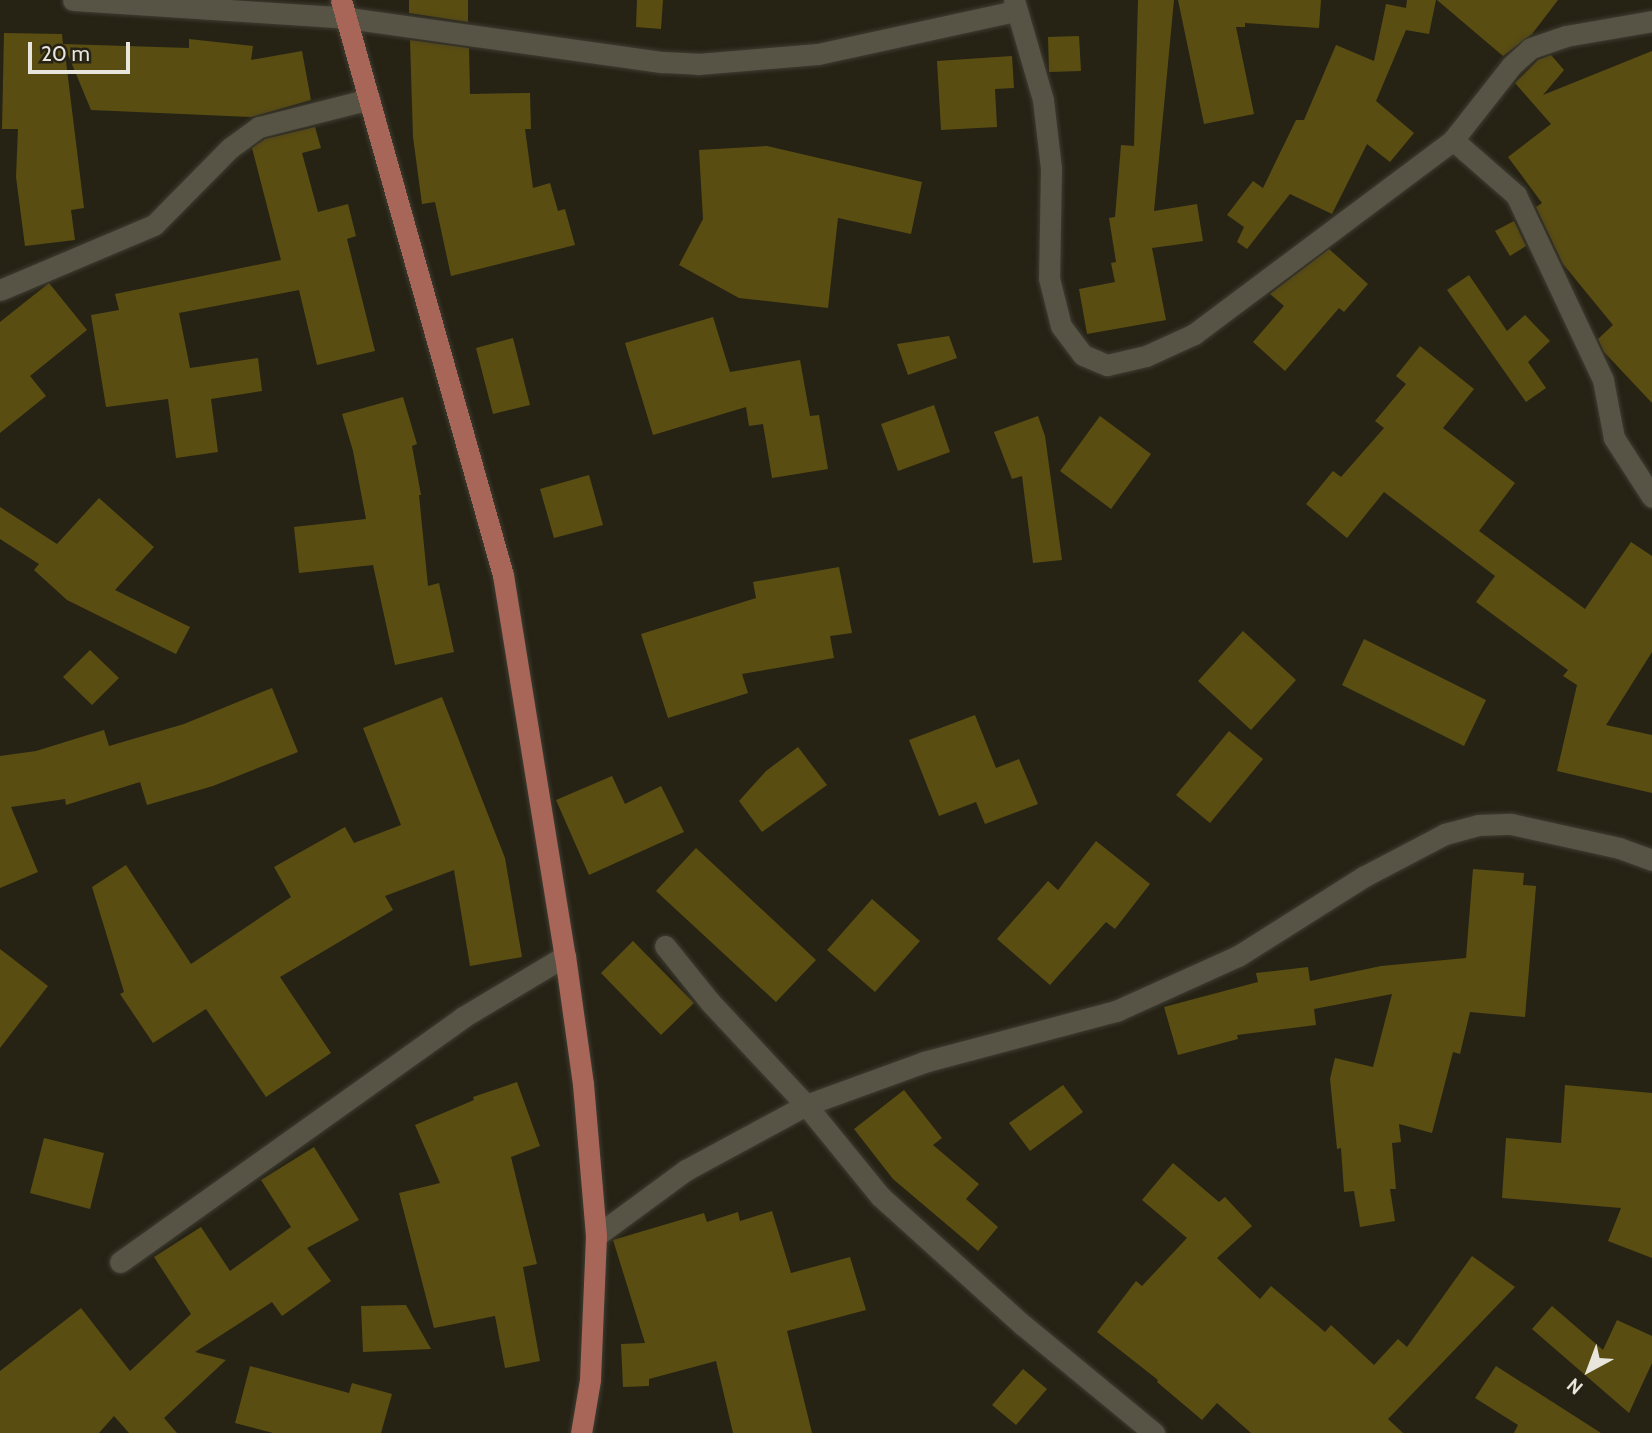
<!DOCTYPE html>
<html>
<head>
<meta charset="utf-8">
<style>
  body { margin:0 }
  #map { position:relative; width:1652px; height:1433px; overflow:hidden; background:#262315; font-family:Cabin,sans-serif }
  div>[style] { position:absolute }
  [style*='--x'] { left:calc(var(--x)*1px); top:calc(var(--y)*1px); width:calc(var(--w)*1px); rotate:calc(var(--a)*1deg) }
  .building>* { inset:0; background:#5a4d12 }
  .roads { filter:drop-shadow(0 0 2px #3f3c32) drop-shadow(0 0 2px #3f3c32) }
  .minor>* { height:21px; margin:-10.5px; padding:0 10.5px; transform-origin:10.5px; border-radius:10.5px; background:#585445 }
  .major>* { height:21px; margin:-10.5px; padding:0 10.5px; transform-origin:10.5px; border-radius:10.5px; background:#a86659 }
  span { translate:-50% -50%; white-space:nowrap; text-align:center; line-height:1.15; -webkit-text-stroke:6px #262315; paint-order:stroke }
  .north { position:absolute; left:1554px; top:1335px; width:70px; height:70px; -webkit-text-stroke:5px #262315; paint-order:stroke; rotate:221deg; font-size:19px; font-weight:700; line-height:28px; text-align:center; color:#e7e5dc }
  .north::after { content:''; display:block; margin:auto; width:24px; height:32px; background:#e7e5dc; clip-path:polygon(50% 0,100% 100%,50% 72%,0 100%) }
  .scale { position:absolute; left:28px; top:42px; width:102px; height:32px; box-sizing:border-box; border:4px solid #e7e5dc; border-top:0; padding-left:9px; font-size:21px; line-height:24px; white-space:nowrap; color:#e7e5dc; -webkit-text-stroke:5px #262315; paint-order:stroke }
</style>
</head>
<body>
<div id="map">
  <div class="building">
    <i style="clip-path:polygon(409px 0,468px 0,468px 22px,409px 13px)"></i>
    <i style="clip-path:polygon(637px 0,663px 0,661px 29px,636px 27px)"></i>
    <i style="clip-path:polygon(1138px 0,1174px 0,1154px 211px,1197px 204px,1203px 241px,1152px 248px,1166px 320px,1087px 334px,1079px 289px,1115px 282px,1111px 263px,1116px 262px,1109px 218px,1115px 217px,1121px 145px,1134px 146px)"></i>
    <i style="clip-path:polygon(1178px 0,1321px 0,1319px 28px,1245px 23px,1245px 27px,1236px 27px,1254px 114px,1204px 124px)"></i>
    <i style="clip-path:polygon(1407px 0,1436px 0,1429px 34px,1406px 30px,1376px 101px,1414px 133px,1390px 162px,1367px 144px,1332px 214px,1290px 194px,1247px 249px,1237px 242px,1244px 227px,1227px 215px,1253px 181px,1263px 188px,1296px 120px,1304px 120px,1336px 45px,1374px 61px,1386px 4px,1406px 8px)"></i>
    <i style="clip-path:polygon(1437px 0,1558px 0,1532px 34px,1503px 56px)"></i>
    <i style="clip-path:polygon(4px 33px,62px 34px,63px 44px,189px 48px,189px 39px,253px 46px,251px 60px,302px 51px,311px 100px,251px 117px,91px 110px,64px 45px,84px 208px,71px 210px,75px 240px,25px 246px,16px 177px,18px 129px,2px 129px)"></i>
    <i style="clip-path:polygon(1079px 36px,1081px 71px,1049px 72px,1048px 37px)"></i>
    <i style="clip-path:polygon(410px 40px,469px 48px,470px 94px,530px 93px,531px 129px,525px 129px,533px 188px,550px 183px,558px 211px,565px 209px,575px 245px,451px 276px,435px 202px,422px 204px,413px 137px)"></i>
    <i style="clip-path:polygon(1652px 51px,1652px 403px,1604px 352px,1598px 339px,1613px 325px,1563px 264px,1536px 207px,1542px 203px,1508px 157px,1551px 124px,1515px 83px,1538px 60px,1551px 55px,1564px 70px,1543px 95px)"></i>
    <i style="clip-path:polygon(1012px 56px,1014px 88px,995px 89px,997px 127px,941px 130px,937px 61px)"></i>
    <i style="clip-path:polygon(315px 127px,321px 148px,302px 153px,318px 212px,348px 204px,356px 236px,347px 239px,375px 351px,317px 365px,299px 290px,179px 313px,190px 368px,258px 358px,262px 391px,211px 399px,218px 452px,176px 458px,168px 399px,106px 407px,91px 315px,119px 310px,115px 294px,281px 260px,252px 148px,265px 139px)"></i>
    <i style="clip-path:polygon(767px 146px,922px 182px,911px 234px,838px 218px,828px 308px,739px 298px,679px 265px,703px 219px,699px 150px)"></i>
    <i style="clip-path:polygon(1514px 221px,1526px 246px,1510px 256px,1495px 231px)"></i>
    <i style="clip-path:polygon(1329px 249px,1368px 284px,1344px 312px,1339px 308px,1285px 371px,1253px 342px,1284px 306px,1270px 294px)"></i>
    <i style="clip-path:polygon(1469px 275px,1507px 331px,1525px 315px,1550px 341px,1528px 362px,1546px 388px,1526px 402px,1447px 290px)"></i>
    <i style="clip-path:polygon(49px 283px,87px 330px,30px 376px,46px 396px,0 433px,0 322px)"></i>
    <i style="clip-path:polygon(713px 317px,730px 372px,800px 360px,810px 416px,819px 415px,828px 469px,772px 478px,763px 424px,749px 426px,746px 407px,653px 435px,625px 343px)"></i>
    <i style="clip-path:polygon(949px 336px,957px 358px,908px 375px,897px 344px)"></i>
    <i style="clip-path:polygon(513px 338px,530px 405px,493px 414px,476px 348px)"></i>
    <i style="clip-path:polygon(1420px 346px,1474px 389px,1443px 428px,1515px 483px,1479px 531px,1585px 609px,1631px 542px,1652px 556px,1652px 652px,1606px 725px,1652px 735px,1652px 793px,1557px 771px,1577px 685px,1563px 676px,1568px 670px,1476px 602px,1495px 576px,1384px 492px,1347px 538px,1306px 504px,1333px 471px,1341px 477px,1384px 428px,1375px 421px,1406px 384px,1396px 376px)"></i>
    <i style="clip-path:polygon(403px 397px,417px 444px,412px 446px,421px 495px,419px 495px,428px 586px,439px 583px,454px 652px,395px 665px,373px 565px,299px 573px,294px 527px,366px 519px,353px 451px,342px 414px)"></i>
    <i style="clip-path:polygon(934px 405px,950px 452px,898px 471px,881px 424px)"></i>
    <i style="clip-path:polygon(1038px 416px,1045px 436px,1062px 560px,1033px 563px,1022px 476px,1012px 479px,994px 432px)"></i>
    <i style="clip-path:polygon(1100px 416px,1151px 454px,1111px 509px,1060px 471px)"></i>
    <i style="clip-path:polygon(589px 475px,603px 525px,554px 538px,540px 489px)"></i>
    <i style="clip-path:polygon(99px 498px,154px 547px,115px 590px,190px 627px,176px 654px,67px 600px,34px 570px,39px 564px,0 539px,0 507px,57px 544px)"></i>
    <i style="clip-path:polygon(839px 567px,852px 633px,830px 636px,834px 658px,742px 674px,748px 693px,668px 718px,641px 634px,756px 598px,753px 582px)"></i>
    <i style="clip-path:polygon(1243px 631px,1296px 680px,1251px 730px,1198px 681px)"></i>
    <i style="clip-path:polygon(1364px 639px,1486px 700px,1464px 746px,1342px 685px)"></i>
    <i style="clip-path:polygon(90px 650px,119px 678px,92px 705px,63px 677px)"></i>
    <i style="clip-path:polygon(272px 688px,298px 752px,213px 786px,147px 805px,140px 782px,66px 805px,65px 799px,11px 807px,38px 872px,0 888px,0 756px,36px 751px,104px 730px,109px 746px,184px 724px)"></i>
    <i style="clip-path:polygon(442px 697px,505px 858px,522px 957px,470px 966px,454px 870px,385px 896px,393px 910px,280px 977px,331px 1053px,266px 1097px,206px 1009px,153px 1043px,120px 994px,124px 992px,92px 887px,126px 865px,191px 964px,291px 897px,274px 867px,345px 827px,354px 843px,401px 825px,363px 728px)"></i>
    <i style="clip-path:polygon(975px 715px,996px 768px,1019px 759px,1038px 804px,985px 824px,976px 802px,939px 816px,909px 740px)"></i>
    <i style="clip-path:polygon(1229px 731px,1263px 759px,1210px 823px,1176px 795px)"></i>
    <i style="clip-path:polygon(798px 747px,827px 785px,762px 832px,739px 801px,766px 771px)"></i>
    <i style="clip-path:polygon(612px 776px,625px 804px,661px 786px,684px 832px,589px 875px,556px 800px)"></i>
    <i style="clip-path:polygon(1096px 841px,1150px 884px,1115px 929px,1106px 922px,1050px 985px,997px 939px,1048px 881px,1058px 890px)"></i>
    <i style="clip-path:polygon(696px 848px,816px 960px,776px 1002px,656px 891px)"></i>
    <i style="clip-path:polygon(1473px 869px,1524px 873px,1523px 885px,1536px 886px,1525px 1017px,1470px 1012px,1460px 1054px,1453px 1052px,1432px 1133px,1399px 1124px,1401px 1142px,1392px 1143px,1396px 1189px,1390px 1189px,1395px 1221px,1360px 1227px,1354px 1191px,1344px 1192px,1341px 1148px,1337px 1149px,1330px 1079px,1335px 1058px,1373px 1067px,1392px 994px,1314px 1009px,1316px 1025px,1237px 1035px,1238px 1039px,1178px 1055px,1164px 1007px,1258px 982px,1256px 973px,1308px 967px,1310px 981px,1381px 966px,1466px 958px)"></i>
    <i style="clip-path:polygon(872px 899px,920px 941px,875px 992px,827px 950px)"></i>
    <i style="clip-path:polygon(633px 941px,694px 1003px,661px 1035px,601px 973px)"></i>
    <i style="clip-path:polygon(0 949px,48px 986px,0 1048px)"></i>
    <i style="clip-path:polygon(517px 1082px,540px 1146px,511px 1157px,537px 1264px,523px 1267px,540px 1361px,505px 1368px,495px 1316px,434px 1328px,399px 1193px,440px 1183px,415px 1125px,474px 1100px,473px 1097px)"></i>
    <i style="clip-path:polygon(1063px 1085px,1083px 1112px,1030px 1151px,1009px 1123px)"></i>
    <i style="clip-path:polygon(1565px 1085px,1652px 1093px,1652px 1258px,1608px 1241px,1621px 1208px,1502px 1198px,1506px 1138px,1561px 1143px)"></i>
    <i style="clip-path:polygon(904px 1090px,942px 1138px,933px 1145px,979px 1184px,966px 1199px,998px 1227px,978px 1251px,893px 1179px,854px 1129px)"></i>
    <i style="clip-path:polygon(44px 1138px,104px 1153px,90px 1209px,30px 1193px)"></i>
    <i style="clip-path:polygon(314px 1147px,359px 1220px,307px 1248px,331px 1281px,282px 1316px,272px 1302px,195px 1352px,226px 1360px,164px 1418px,177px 1433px,129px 1433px,114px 1416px,99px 1433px,0 1433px,0 1371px,81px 1308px,130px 1371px,191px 1314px,154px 1257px,201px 1227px,230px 1271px,291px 1227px,261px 1180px)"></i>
    <i style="clip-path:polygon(1173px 1163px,1219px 1202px,1225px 1197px,1252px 1226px,1217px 1258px,1260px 1299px,1271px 1286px,1325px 1332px,1331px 1325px,1374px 1365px,1398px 1339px,1407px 1347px,1472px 1256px,1515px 1287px,1388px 1419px,1403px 1433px,1251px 1433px,1217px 1403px,1202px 1420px,1157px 1382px,1158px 1380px,1097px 1332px,1136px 1281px,1142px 1286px,1187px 1238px,1142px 1200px)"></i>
    <i style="clip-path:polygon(772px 1211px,791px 1273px,850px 1257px,866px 1310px,787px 1331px,812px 1433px,733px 1433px,716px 1361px,649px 1379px,649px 1386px,623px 1387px,621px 1344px,645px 1343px,613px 1240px,704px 1213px,707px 1222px,738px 1212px,740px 1221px)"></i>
    <i style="clip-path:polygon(406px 1305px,431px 1349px,363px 1352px,361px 1306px)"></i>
    <i style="clip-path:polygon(1552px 1306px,1603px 1350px,1617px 1320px,1652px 1336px,1652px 1363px,1629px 1413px,1532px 1329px)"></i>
    <i style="clip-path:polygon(250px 1366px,349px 1393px,352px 1383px,392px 1394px,381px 1433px,273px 1433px,235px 1423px)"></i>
    <i style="clip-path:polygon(1496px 1366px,1601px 1433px,1514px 1433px,1518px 1425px,1475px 1398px)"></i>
    <i style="clip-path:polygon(1023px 1369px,1047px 1389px,1016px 1425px,992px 1405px)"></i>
  </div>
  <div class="roads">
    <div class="minor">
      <i style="--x:73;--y:0;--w:276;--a:3.7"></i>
      <i style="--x:348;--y:18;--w:318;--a:8"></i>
      <i style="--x:663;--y:62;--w:35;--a:3"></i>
      <i style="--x:698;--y:64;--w:120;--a:-4.8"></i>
      <i style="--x:818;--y:54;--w:203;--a:-12.3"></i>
      <i style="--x:1014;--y:0;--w:104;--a:73.8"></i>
      <i style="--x:1043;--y:100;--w:68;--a:83.3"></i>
      <i style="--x:1051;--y:168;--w:110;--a:91"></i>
      <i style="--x:1049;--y:278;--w:49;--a:76"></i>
      <i style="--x:1061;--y:326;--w:36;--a:53"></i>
      <i style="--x:1083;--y:355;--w:26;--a:23"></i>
      <i style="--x:1107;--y:365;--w:40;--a:-13"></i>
      <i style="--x:1146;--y:356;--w:53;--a:-24.6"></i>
      <i style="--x:1194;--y:334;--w:324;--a:-36.8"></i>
      <i style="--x:1453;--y:140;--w:95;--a:-51.8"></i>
      <i style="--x:1512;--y:65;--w:25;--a:-42"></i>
      <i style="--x:1531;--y:48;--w:37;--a:-19"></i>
      <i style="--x:1566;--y:36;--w:87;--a:-9.9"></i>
      <i style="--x:1453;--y:140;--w:84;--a:41.1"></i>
      <i style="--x:1516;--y:195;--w:204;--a:64.8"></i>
      <i style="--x:1603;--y:380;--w:59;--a:79.3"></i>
      <i style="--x:1614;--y:438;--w:70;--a:57.2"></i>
      <i style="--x:0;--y:290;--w:167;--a:-22.9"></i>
      <i style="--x:154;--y:225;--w:108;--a:-45.4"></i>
      <i style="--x:230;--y:148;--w:36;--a:-36"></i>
      <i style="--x:259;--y:127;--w:114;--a:-14.2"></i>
      <i style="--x:665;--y:946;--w:72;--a:51.2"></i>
      <i style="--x:710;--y:1002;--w:141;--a:47"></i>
      <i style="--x:806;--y:1105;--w:117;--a:50.9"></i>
      <i style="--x:880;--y:1196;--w:193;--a:42.1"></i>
      <i style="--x:1023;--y:1325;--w:170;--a:39.5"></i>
      <i style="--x:596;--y:1236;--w:112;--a:-36.3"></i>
      <i style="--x:686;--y:1170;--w:136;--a:-28.4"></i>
      <i style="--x:806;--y:1105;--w:126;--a:-20"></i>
      <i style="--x:924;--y:1062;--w:199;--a:-14.9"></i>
      <i style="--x:1116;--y:1011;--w:134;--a:-24.3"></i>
      <i style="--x:1238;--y:956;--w:148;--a:-32.3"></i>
      <i style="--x:1363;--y:877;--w:93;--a:-27.7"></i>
      <i style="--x:1445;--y:834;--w:34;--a:-15"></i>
      <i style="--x:1478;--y:825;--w:33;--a:-2"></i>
      <i style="--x:1511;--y:824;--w:111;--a:12.5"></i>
      <i style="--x:1619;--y:848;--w:35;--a:20"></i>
      <i style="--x:120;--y:1262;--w:422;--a:-35.5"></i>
      <i style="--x:463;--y:1017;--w:119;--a:-30.9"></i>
    </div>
    <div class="major">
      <i style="--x:341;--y:0;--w:597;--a:74.27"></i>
      <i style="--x:503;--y:575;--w:386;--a:80.8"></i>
      <i style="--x:565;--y:956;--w:129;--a:82"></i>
      <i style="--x:583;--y:1084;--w:153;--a:85.1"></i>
      <i style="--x:596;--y:1236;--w:144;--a:92.4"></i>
      <i style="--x:590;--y:1380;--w:54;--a:99.6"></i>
    </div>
  </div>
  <div class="north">N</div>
  <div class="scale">20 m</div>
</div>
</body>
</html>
